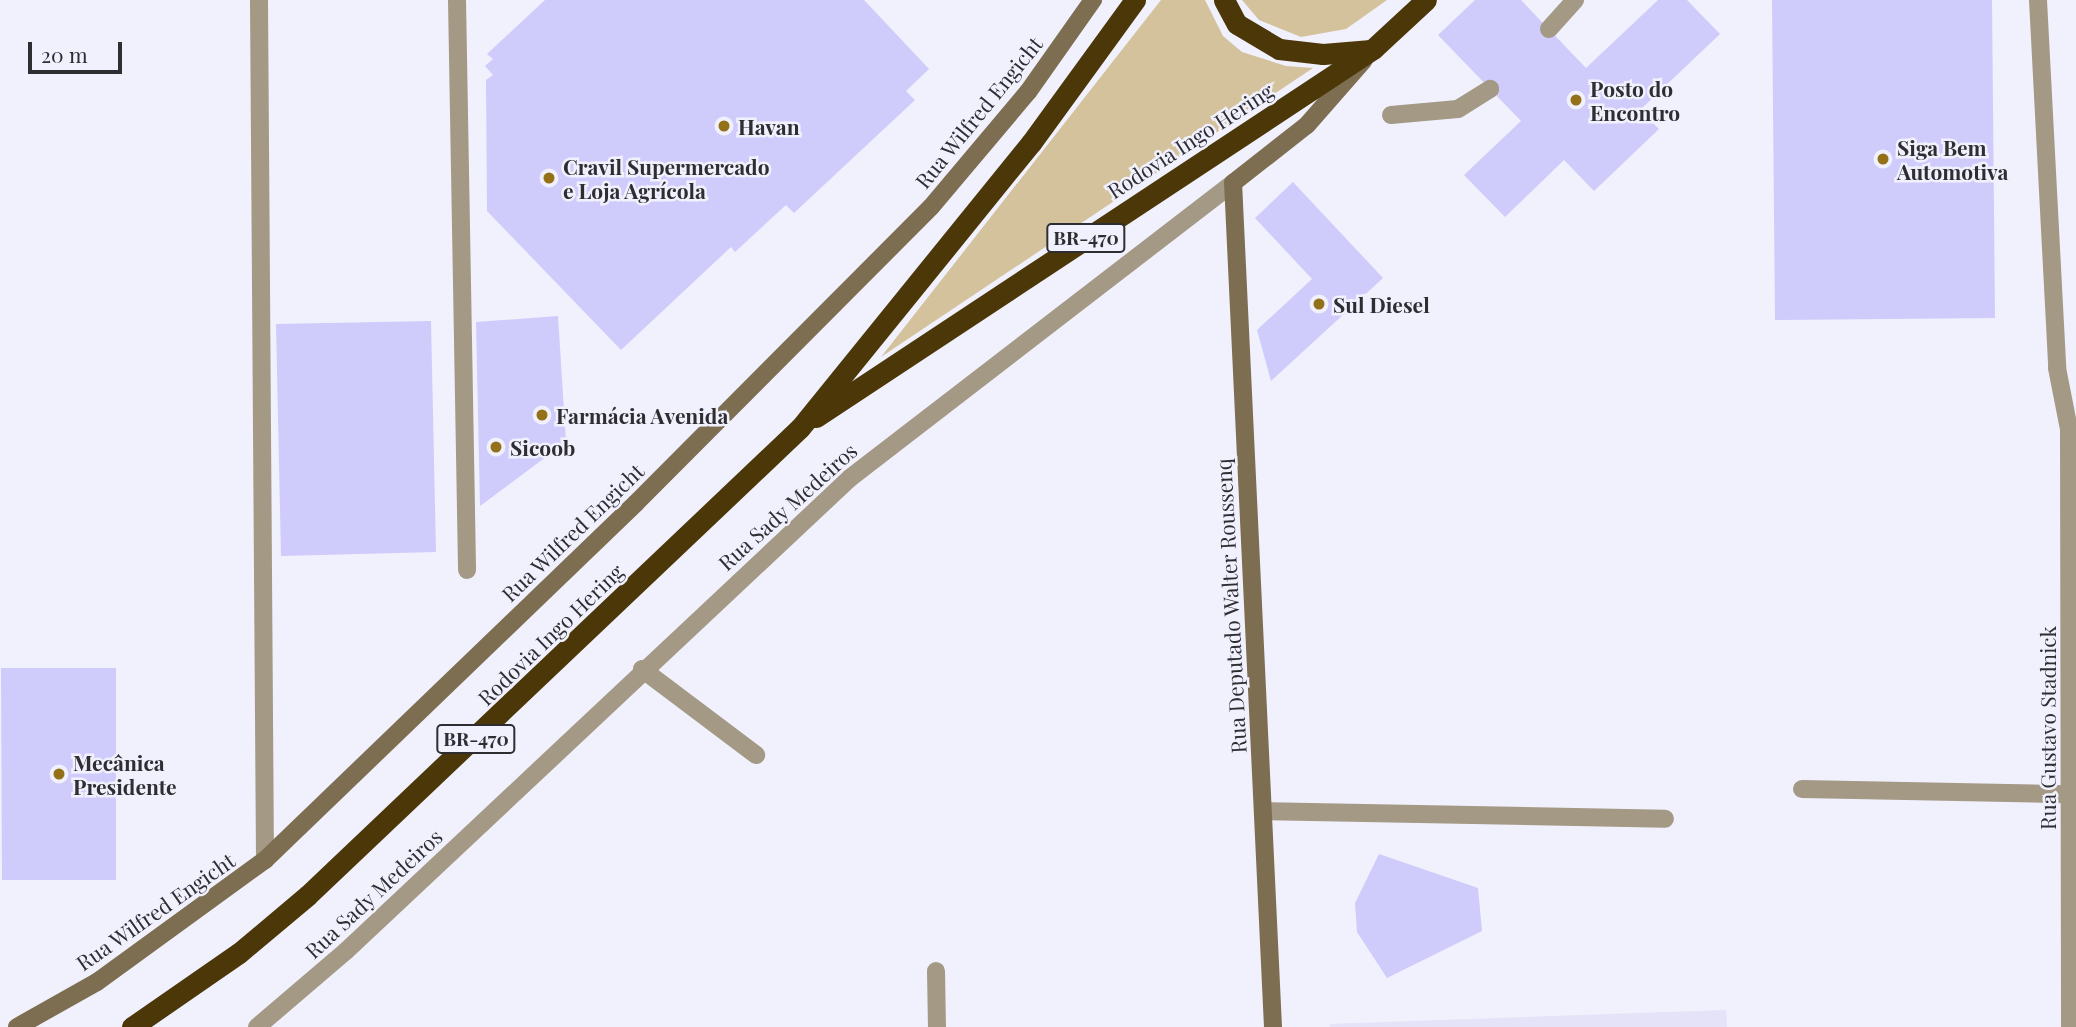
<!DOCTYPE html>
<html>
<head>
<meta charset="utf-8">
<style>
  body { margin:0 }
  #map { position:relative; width:2076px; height:1027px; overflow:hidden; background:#f1f0fd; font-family:"Playfair Display",serif }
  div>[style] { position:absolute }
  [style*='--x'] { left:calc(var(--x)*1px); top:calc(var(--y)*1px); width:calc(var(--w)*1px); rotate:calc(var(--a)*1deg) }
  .built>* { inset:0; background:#e4e3f7 }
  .green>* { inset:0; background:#d4c29d }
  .building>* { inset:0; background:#cfcbfb }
  .lane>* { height:18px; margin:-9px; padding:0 9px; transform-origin:9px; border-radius:9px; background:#a39985 }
  .street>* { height:18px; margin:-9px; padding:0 9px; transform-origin:9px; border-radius:9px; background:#a39985 }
  .secondary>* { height:18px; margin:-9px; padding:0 9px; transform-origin:9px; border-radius:9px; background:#7d6e52 }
  .highway>* { height:21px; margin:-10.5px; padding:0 10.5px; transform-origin:10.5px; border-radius:10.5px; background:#4b3707 }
  .dots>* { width:19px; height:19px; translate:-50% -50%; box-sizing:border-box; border:4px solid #f1f0fd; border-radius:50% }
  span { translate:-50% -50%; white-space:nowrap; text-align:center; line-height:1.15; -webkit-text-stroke:5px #f1f0fd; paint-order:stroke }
  .shield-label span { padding:2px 5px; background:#f1f0fd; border:2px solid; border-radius:5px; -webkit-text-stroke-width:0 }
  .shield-label { font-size:19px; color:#2d2d32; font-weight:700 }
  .poi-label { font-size:21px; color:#2d2d32; font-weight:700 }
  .left { translate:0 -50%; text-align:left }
  .street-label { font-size:21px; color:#2d2d32 }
  .scale { position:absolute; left:28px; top:42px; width:94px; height:32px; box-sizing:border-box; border:4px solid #2d2d32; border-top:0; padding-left:9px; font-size:21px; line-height:24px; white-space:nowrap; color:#2d2d32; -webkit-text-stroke:5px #f1f0fd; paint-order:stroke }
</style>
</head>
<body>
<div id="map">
  <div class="built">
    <i style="clip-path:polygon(1726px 1010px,1727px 1027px,1330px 1027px,1329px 1024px)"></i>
  </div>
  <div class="green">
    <i style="clip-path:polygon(1161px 0,1205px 0,1223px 36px,1242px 52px,1286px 66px,1313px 68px,881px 357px)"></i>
    <i style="clip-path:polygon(1242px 0,1387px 0,1346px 29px,1301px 37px,1259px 20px)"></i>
  </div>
  <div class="building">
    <i style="clip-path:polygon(545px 0,864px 0,929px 69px,906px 91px,915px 100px,794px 213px,786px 205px,735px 252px,731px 247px,621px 350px,487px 211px,486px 80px,493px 75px,485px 66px,493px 59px,487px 54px)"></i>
    <i style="clip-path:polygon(1475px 0,1521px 0,1586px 68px,1658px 0,1687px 0,1720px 34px,1640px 110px,1659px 129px,1594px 191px,1564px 160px,1505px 217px,1464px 175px,1521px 121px,1438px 35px)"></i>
    <i style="clip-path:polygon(1772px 0,1992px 0,1995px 318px,1775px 320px)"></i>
    <i style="clip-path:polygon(1293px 182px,1383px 278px,1271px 381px,1257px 330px,1312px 279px,1255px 218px)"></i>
    <i style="clip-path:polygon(558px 316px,566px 442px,480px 506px,476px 322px)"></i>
    <i style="clip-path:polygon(431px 321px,436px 552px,281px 556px,276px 324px)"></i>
    <i style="clip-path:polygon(1px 668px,116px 668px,116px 880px,2px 880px)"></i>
    <i style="clip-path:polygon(1379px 854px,1478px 888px,1482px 931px,1387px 978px,1357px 932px,1355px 903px)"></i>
  </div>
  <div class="lane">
    <i style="--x:457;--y:0;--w:570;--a:88.99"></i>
    <i style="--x:1549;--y:29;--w:39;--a:-48"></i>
    <i style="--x:1391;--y:115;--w:67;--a:-5.1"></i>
    <i style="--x:1458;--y:109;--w:38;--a:-32"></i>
    <i style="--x:642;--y:669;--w:143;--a:37"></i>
    <i style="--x:1802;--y:789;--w:268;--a:1.1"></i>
    <i style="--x:1263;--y:811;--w:402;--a:1.1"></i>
  </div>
  <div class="street">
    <i style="--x:259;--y:0;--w:860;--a:89.6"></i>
    <i style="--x:2038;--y:0;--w:368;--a:87"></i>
    <i style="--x:2057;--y:368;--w:62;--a:78.9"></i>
    <i style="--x:2069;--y:429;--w:598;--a:89.9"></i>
    <i style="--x:936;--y:971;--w:56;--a:89"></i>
    <i style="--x:257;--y:1027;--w:117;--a:-40.5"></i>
    <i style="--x:346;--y:951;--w:691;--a:-43.18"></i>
    <i style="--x:850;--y:478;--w:483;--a:-37.6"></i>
  </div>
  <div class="secondary">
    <i style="--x:17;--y:1027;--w:92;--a:-29.4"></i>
    <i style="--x:97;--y:982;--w:208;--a:-36"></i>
    <i style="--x:265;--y:860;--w:515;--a:-43.9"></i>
    <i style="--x:636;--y:503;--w:418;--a:-45.1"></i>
    <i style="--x:931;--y:207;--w:150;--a:-49.9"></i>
    <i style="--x:1028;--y:92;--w:113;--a:-54.8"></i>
    <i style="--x:1273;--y:1027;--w:845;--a:-92.71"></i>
    <i style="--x:1233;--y:183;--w:94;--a:-38.1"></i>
    <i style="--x:1307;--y:125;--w:86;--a:-48.8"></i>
  </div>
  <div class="highway">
    <i style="--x:1224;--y:0;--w:27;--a:62"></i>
    <i style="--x:1237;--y:24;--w:49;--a:30.8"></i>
    <i style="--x:1279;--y:49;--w:44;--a:6.5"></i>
    <i style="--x:1323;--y:54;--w:48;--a:-4.8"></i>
    <i style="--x:816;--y:417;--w:668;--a:-33.45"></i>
    <i style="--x:1373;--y:49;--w:72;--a:-42.8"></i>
    <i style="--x:132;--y:1027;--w:130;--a:-34.7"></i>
    <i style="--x:239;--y:953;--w:90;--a:-40"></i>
    <i style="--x:308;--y:895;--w:678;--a:-43.51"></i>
    <i style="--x:800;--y:428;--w:367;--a:-51"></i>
    <i style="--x:1031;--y:143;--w:177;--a:-54"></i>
  </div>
  <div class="dots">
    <i style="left:1576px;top:100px;background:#947119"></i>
    <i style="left:724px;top:126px;background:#947119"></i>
    <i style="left:1883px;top:159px;background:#947119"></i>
    <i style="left:549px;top:178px;background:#947119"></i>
    <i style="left:1319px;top:304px;background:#947119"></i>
    <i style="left:542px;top:415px;background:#947119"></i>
    <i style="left:496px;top:447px;background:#947119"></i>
    <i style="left:59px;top:774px;background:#947119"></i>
  </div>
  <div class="shield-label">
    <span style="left:1086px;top:238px">BR-470</span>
    <span style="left:476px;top:739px">BR-470</span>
  </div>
  <div class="poi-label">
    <span class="left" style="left:1590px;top:100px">Posto do<br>Encontro</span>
    <span class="left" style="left:738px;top:126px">Havan</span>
    <span class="left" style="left:1897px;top:159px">Siga Bem<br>Automotiva</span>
    <span class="left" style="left:563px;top:178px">Cravil Supermercado<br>e Loja Agrícola</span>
    <span class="left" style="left:1333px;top:304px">Sul Diesel</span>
    <span class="left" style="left:556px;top:415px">Farmácia Avenida</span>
    <span class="left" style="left:510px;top:447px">Sicoob</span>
    <span class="left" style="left:73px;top:774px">Mecânica<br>Presidente</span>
  </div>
  <div class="street-label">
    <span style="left:978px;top:112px;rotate:-51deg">Rua Wilfred Engicht</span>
    <span style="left:1190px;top:140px;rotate:-33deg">Rodovia Ingo Hering</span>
    <span style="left:787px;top:506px;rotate:-42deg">Rua Sady Medeiros</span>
    <span style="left:572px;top:532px;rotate:-44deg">Rua Wilfred Engicht</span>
    <span style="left:1230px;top:606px;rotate:-93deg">Rua Deputado Walter Roussenq</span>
    <span style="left:550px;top:634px;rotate:-44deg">Rodovia Ingo Hering</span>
    <span style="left:2047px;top:728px;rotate:-90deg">Rua Gustavo Stadnick</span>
    <span style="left:373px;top:893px;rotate:-43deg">Rua Sady Medeiros</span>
    <span style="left:155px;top:911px;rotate:-35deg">Rua Wilfred Engicht</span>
  </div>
  <div class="scale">20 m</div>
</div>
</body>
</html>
